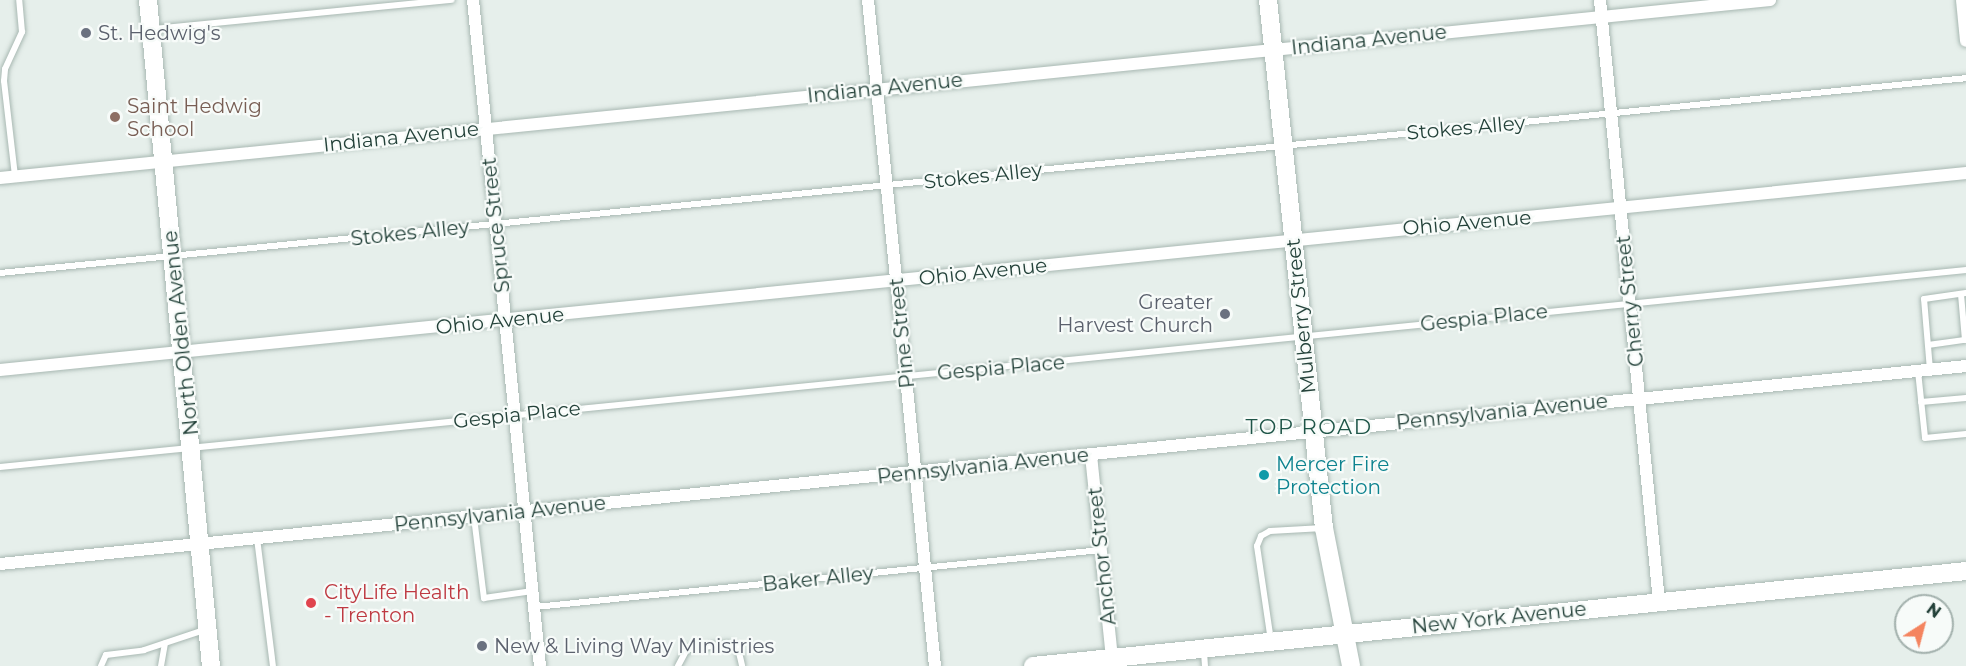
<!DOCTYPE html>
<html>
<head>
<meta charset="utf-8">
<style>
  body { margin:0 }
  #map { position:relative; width:1966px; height:666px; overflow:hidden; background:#e6efeb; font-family:Montserrat,sans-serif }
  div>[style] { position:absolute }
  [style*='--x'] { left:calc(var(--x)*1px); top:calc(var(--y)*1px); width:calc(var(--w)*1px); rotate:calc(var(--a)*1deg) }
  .roads { filter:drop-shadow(0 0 2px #a8b8b2) drop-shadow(0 0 2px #a8b8b2) }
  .lane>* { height:6px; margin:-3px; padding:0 3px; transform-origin:3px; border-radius:3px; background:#fff }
  .street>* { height:12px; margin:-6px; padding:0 6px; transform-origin:6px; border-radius:6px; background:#fff }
  .secondary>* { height:18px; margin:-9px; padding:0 9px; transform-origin:9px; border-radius:9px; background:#fff }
  .dots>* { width:16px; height:16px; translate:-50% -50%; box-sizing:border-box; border:3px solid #f7fbf9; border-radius:50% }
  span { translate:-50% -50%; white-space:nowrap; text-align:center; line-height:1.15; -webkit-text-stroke:4.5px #f7fbf9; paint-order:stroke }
  .worship-label { font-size:20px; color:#5b616d }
  .left { translate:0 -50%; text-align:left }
  .right { translate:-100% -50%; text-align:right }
  .street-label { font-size:20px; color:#24423a }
  .education-label { font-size:20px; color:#785e54 }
  .culture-label { font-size:20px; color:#0d838f }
  .health-label { font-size:20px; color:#be3a42 }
  .neighbourhood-label { font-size:21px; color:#1f5548; letter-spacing:1.5px }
  .north { position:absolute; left:1894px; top:594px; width:60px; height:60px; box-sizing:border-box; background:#f7fbf9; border:2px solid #a3b1ad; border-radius:50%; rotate:36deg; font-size:16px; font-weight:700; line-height:24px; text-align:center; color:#24423a }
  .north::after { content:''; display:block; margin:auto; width:21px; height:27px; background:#f4845f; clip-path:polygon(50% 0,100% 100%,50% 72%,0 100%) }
</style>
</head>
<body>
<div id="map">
  <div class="roads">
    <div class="lane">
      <i style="--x:154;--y:29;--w:299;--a:-5.6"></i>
      <i style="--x:15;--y:176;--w:96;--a:-96.6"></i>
      <i style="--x:4;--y:81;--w:12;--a:-85"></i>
      <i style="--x:5;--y:69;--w:41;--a:-65.3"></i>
      <i style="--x:22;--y:32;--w:32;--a:-95"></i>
      <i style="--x:0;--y:273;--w:1976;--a:-5.66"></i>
      <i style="--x:1928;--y:345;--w:37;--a:-8"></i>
      <i style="--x:1965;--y:340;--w:46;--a:-95"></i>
      <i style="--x:1930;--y:370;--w:71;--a:-94.8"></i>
      <i style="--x:1924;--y:299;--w:42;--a:-8.1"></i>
      <i style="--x:1918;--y:371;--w:67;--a:84"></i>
      <i style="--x:1925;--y:438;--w:41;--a:-5.6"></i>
      <i style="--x:1921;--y:402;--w:45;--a:-5.1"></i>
      <i style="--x:0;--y:467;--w:1976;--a:-5.72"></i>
      <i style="--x:474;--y:517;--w:82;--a:83"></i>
      <i style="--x:484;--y:598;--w:49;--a:-8.3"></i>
      <i style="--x:257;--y:538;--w:129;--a:82.9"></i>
      <i style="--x:535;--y:607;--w:569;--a:-5.75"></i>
      <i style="--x:1271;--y:641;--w:96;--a:-98.4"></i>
      <i style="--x:1257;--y:546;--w:11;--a:-68"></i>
      <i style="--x:1261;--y:536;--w:10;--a:-29"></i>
      <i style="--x:1270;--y:531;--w:53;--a:-3.2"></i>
      <i style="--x:1204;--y:652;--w:14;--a:86"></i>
      <i style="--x:101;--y:666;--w:12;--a:-66"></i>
      <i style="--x:106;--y:655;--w:38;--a:-7"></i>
      <i style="--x:144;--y:650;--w:63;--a:-18.4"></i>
      <i style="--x:161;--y:666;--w:23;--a:-80"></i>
      <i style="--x:678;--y:666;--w:19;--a:-62"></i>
      <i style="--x:687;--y:649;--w:42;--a:-6.8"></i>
      <i style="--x:729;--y:644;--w:10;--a:24"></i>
      <i style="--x:738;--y:648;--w:18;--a:77"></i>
    </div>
    <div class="street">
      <i style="--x:473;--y:0;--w:669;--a:84.26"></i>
      <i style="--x:868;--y:0;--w:669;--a:84.26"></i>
      <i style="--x:1600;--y:0;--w:605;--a:84.4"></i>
      <i style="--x:1962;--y:0;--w:41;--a:84.4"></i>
      <i style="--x:0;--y:178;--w:1779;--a:-5.74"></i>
      <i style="--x:0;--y:370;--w:1976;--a:-5.72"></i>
      <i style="--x:1091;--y:455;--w:203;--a:84.1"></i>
      <i style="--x:0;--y:564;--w:1976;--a:-5.75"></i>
    </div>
    <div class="secondary">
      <i style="--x:148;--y:0;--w:669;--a:84.6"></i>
      <i style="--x:1268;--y:0;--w:531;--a:83.95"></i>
      <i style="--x:1324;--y:528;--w:141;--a:78.9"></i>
      <i style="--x:1033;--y:666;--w:938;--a:-5.81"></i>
    </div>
  </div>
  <div class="dots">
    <i style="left:86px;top:33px;background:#6b7280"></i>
    <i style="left:115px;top:117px;background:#8d6e63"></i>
    <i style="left:1225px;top:314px;background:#6b7280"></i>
    <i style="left:1264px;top:475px;background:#0f9aa8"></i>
    <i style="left:311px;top:603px;background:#e0444e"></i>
    <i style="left:482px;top:646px;background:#6b7280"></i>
  </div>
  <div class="worship-label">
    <span class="left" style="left:98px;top:33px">St. Hedwig's</span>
    <span class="right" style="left:1213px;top:314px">Greater<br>Harvest Church</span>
    <span class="left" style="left:494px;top:646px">New &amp; Living Way Ministries</span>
  </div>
  <div class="street-label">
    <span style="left:1369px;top:40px;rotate:-6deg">Indiana Avenue</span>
    <span style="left:885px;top:88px;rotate:-6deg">Indiana Avenue</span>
    <span style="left:1466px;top:128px;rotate:-5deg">Stokes Alley</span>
    <span style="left:401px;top:137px;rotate:-6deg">Indiana Avenue</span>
    <span style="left:983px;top:176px;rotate:-6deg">Stokes Alley</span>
    <span style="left:1467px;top:223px;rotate:-5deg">Ohio Avenue</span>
    <span style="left:496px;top:225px;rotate:-96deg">Spruce Street</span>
    <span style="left:410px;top:233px;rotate:-6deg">Stokes Alley</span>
    <span style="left:983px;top:272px;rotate:-6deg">Ohio Avenue</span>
    <span style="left:1630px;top:301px;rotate:-96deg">Cherry Street</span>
    <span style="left:1301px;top:316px;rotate:-96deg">Mulberry Street</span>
    <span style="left:1484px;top:318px;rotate:-6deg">Gespia Place</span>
    <span style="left:500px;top:321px;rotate:-6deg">Ohio Avenue</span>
    <span style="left:181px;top:333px;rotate:-96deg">North Olden Avenue</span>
    <span style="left:902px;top:333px;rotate:-96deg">Pine Street</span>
    <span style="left:1001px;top:368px;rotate:-5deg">Gespia Place</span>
    <span style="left:1502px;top:412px;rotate:-6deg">Pennsylvania Avenue</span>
    <span style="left:517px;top:415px;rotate:-6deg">Gespia Place</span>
    <span style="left:983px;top:466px;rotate:-6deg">Pennsylvania Avenue</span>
    <span style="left:500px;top:514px;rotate:-6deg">Pennsylvania Avenue</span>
    <span style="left:1102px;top:556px;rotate:-96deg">Anchor Street</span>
    <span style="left:818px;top:579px;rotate:-6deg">Baker Alley</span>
    <span style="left:1499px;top:618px;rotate:-6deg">New York Avenue</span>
  </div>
  <div class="education-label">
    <span class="left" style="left:127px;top:118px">Saint Hedwig<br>School</span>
  </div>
  <div class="culture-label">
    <span class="left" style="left:1276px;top:476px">Mercer Fire<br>Protection</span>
  </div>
  <div class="health-label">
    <span class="left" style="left:324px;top:604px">CityLife Health<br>- Trenton</span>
  </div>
  <div class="neighbourhood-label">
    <span style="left:1309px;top:427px">TOP ROAD</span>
  </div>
  <div class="north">N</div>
</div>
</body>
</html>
